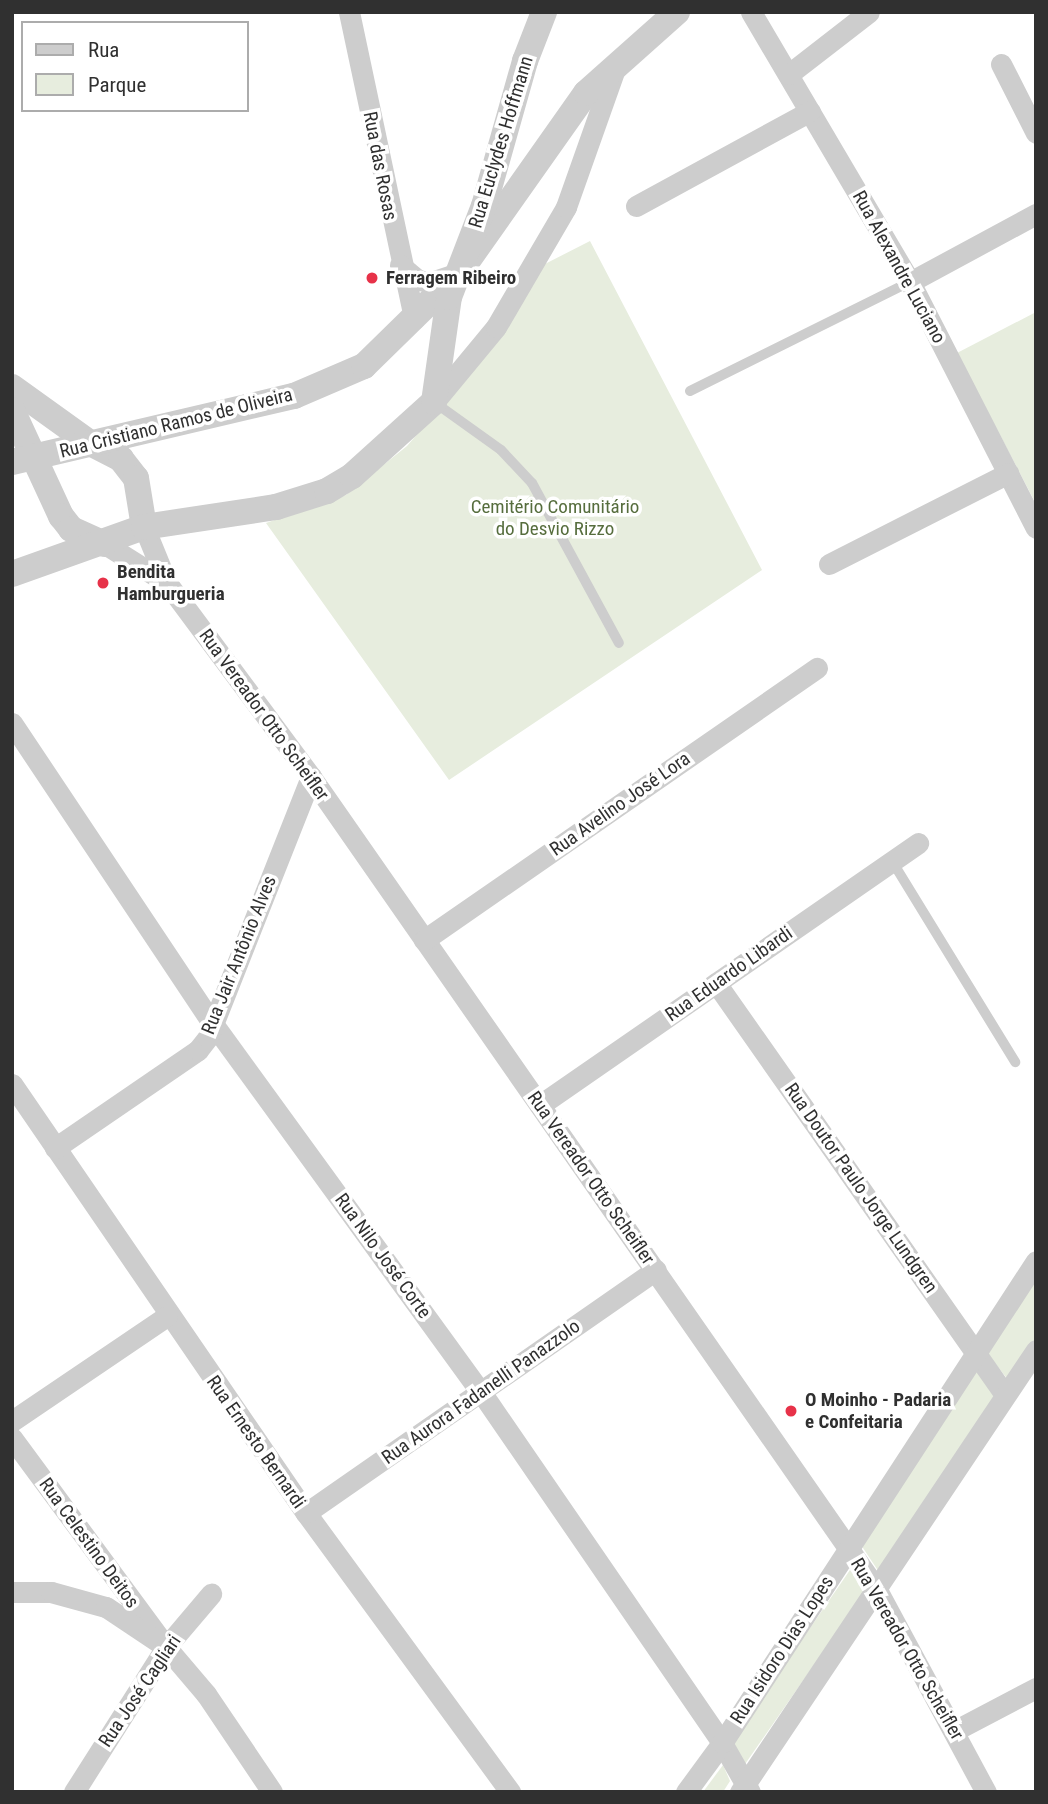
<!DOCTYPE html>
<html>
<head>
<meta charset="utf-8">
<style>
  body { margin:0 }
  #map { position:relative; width:1048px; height:1804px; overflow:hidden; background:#fff; font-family:"Roboto Condensed",sans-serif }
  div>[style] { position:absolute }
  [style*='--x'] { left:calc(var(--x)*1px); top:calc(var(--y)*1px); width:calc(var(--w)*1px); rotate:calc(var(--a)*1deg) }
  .green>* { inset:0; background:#e7edde }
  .service>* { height:10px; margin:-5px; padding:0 5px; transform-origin:5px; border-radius:5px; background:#cdcdcd }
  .minor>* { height:21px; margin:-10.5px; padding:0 10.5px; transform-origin:10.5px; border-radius:10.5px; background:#cdcdcd }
  .tertiary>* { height:26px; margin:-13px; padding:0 13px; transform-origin:13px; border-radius:13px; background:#cdcdcd }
  .dots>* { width:19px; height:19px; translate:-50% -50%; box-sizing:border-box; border:4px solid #fff; border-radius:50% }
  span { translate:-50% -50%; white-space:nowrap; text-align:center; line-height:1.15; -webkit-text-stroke:7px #fff; paint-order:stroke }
  .street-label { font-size:19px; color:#303030 }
  .poi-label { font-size:19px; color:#303030; font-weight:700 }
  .left { translate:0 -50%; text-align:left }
  .park-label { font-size:19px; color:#566d3d }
  .frame { position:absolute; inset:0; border:14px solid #303030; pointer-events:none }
  .legend { position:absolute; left:21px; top:21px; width:228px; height:91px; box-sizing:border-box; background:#fff; border:2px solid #acacac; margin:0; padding:9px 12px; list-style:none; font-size:21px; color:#303030 }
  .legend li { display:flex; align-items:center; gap:14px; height:35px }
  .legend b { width:35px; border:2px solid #acacac }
</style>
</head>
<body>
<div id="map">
  <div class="green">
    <i style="clip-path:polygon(590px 241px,762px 570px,449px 780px,266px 523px,346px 495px,407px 446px,446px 401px,541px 266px)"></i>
    <i style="clip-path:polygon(1036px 312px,1036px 504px,957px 353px)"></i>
    <i style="clip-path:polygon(1036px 1278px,1036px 1342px,1009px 1381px,987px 1353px)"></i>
    <i style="clip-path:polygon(975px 1366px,999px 1396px,881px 1575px,859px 1542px)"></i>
    <i style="clip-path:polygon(850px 1570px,868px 1587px,743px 1767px,733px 1740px)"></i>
    <i style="clip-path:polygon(723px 1765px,730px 1781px,723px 1792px,703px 1792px)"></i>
  </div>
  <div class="service">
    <i style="--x:690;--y:391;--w:246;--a:-26.4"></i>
    <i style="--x:434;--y:402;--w:82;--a:35.6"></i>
    <i style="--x:501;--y:450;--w:45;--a:46.8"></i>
    <i style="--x:532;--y:483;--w:182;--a:61.5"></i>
    <i style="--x:892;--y:861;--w:236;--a:58.5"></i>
  </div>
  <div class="minor">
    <i style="--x:349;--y:12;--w:314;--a:78"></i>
    <i style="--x:751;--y:12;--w:313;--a:59.5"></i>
    <i style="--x:910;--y:282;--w:276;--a:62.9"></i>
    <i style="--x:1001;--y:64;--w:77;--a:63.1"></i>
    <i style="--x:789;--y:74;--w:101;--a:-37.8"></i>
    <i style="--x:636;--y:206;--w:198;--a:-28.6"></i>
    <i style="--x:400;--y:265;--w:23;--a:40"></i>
    <i style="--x:418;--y:280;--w:13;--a:9"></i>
    <i style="--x:431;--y:282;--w:28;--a:-18"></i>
    <i style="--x:910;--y:282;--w:143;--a:-28.4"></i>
    <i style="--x:434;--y:402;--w:97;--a:-50.4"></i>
    <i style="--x:496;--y:327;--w:139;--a:-59.7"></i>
    <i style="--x:566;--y:207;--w:146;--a:-70.5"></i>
    <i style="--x:144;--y:527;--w:61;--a:67.7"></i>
    <i style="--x:167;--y:583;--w:242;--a:53.4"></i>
    <i style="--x:311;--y:777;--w:988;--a:55.14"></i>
    <i style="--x:876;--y:1588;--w:232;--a:61.7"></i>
    <i style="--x:105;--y:544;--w:73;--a:32.2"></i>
    <i style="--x:829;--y:564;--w:201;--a:-26.9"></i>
    <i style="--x:12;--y:723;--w:358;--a:56.3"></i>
    <i style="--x:211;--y:1021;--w:459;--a:54"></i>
    <i style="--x:481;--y:1392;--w:426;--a:55.5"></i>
    <i style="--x:722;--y:1743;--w:56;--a:60.3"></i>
    <i style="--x:424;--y:940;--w:478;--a:-34.7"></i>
    <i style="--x:716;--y:983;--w:503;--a:54.95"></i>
    <i style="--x:12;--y:1084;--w:520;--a:55.58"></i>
    <i style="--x:306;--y:1513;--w:346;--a:53.8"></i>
    <i style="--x:540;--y:1105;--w:460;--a:-34.7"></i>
    <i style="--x:55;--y:1148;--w:173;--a:-34.4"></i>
    <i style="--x:198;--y:1050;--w:16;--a:-52"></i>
    <i style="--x:208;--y:1037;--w:280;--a:-68.4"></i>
    <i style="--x:12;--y:1421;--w:187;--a:-34.1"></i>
    <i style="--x:12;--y:1438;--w:246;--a:53.6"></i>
    <i style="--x:306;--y:1513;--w:426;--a:-34.8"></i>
    <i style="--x:12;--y:1592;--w:39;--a:0"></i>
    <i style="--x:51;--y:1592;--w:57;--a:15.3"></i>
    <i style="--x:106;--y:1607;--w:72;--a:33.7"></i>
    <i style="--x:166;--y:1647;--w:62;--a:49.6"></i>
    <i style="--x:206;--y:1694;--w:118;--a:56"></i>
    <i style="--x:954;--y:1731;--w:93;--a:-27.7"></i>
    <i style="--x:74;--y:1792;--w:172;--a:-57.6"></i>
    <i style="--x:166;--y:1647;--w:70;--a:-49.7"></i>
    <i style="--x:686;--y:1792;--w:61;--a:-53.7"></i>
    <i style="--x:722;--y:1743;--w:575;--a:-56.92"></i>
    <i style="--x:740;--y:1792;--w:532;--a:-56.19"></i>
  </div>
  <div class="tertiary">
    <i style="--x:12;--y:387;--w:96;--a:35.7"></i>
    <i style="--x:90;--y:443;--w:35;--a:27"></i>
    <i style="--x:121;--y:459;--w:24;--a:52"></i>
    <i style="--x:136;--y:478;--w:50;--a:80.7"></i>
    <i style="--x:12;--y:410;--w:117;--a:65.2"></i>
    <i style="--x:61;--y:516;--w:16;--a:52"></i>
    <i style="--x:71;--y:529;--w:37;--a:24"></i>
    <i style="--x:12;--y:462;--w:290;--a:-13.2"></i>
    <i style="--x:294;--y:396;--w:76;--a:-23.2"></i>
    <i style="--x:364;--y:366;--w:133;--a:-44.4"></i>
    <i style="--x:459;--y:273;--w:220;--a:-54.8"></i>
    <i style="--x:586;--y:93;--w:122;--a:-41.7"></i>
    <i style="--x:12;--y:574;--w:140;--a:-19.6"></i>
    <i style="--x:144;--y:527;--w:134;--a:-8.6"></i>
    <i style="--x:276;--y:507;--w:53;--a:-17.4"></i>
    <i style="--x:327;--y:491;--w:29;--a:-31"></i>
    <i style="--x:352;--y:476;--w:110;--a:-42.1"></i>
    <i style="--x:434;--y:402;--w:106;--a:-81.9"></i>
    <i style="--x:449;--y:297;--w:97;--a:-69"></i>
    <i style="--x:484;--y:206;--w:151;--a:-74.2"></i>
    <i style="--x:525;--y:61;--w:53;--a:-68.8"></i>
  </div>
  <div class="dots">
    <i style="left:372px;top:278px;background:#e73249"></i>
    <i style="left:103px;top:583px;background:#e73249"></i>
    <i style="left:791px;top:1411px;background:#e73249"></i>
  </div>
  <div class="street-label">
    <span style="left:501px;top:142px;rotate:-73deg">Rua Euclydes Hoffmann</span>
    <span style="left:380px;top:166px;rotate:79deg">Rua das Rosas</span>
    <span style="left:899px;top:267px;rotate:61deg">Rua Alexandre Luciano</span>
    <span style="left:176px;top:423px;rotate:-14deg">Rua Cristiano Ramos de Oliveira</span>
    <span style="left:264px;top:715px;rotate:54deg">Rua Vereador Otto Scheifler</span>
    <span style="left:620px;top:804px;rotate:-35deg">Rua Avelino José Lora</span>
    <span style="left:239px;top:955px;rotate:-68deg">Rua Jair Antônio Alves</span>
    <span style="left:729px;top:974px;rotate:-35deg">Rua Eduardo Libardi</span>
    <span style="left:591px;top:1178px;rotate:55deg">Rua Vereador Otto Scheifler</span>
    <span style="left:861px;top:1188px;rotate:55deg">Rua Doutor Paulo Jorge Lundgren</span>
    <span style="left:383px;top:1256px;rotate:54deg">Rua Nilo José Corte</span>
    <span style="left:481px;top:1392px;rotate:-35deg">Rua Aurora Fadanelli Panazzolo</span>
    <span style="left:256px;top:1442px;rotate:55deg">Rua Ernesto Bernardi</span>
    <span style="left:89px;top:1543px;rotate:54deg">Rua Celestino Deitos</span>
    <span style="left:907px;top:1649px;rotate:60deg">Rua Vereador Otto Scheifler</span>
    <span style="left:782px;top:1650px;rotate:-57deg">Rua Isidoro Dias Lopes</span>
    <span style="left:140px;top:1691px;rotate:-56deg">Rua José Cagliari</span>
  </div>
  <div class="poi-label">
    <span class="left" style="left:386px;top:278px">Ferragem Ribeiro</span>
    <span class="left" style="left:117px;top:583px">Bendita<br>Hamburgueria</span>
    <span class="left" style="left:805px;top:1411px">O Moinho - Padaria<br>e Confeitaria</span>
  </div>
  <div class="park-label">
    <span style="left:555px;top:518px">Cemitério Comunitário<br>do Desvio Rizzo</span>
  </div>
  <div class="frame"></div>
  <ul class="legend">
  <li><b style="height:9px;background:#cdcdcd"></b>Rua</li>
  <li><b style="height:19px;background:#e7edde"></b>Parque</li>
  </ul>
</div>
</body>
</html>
